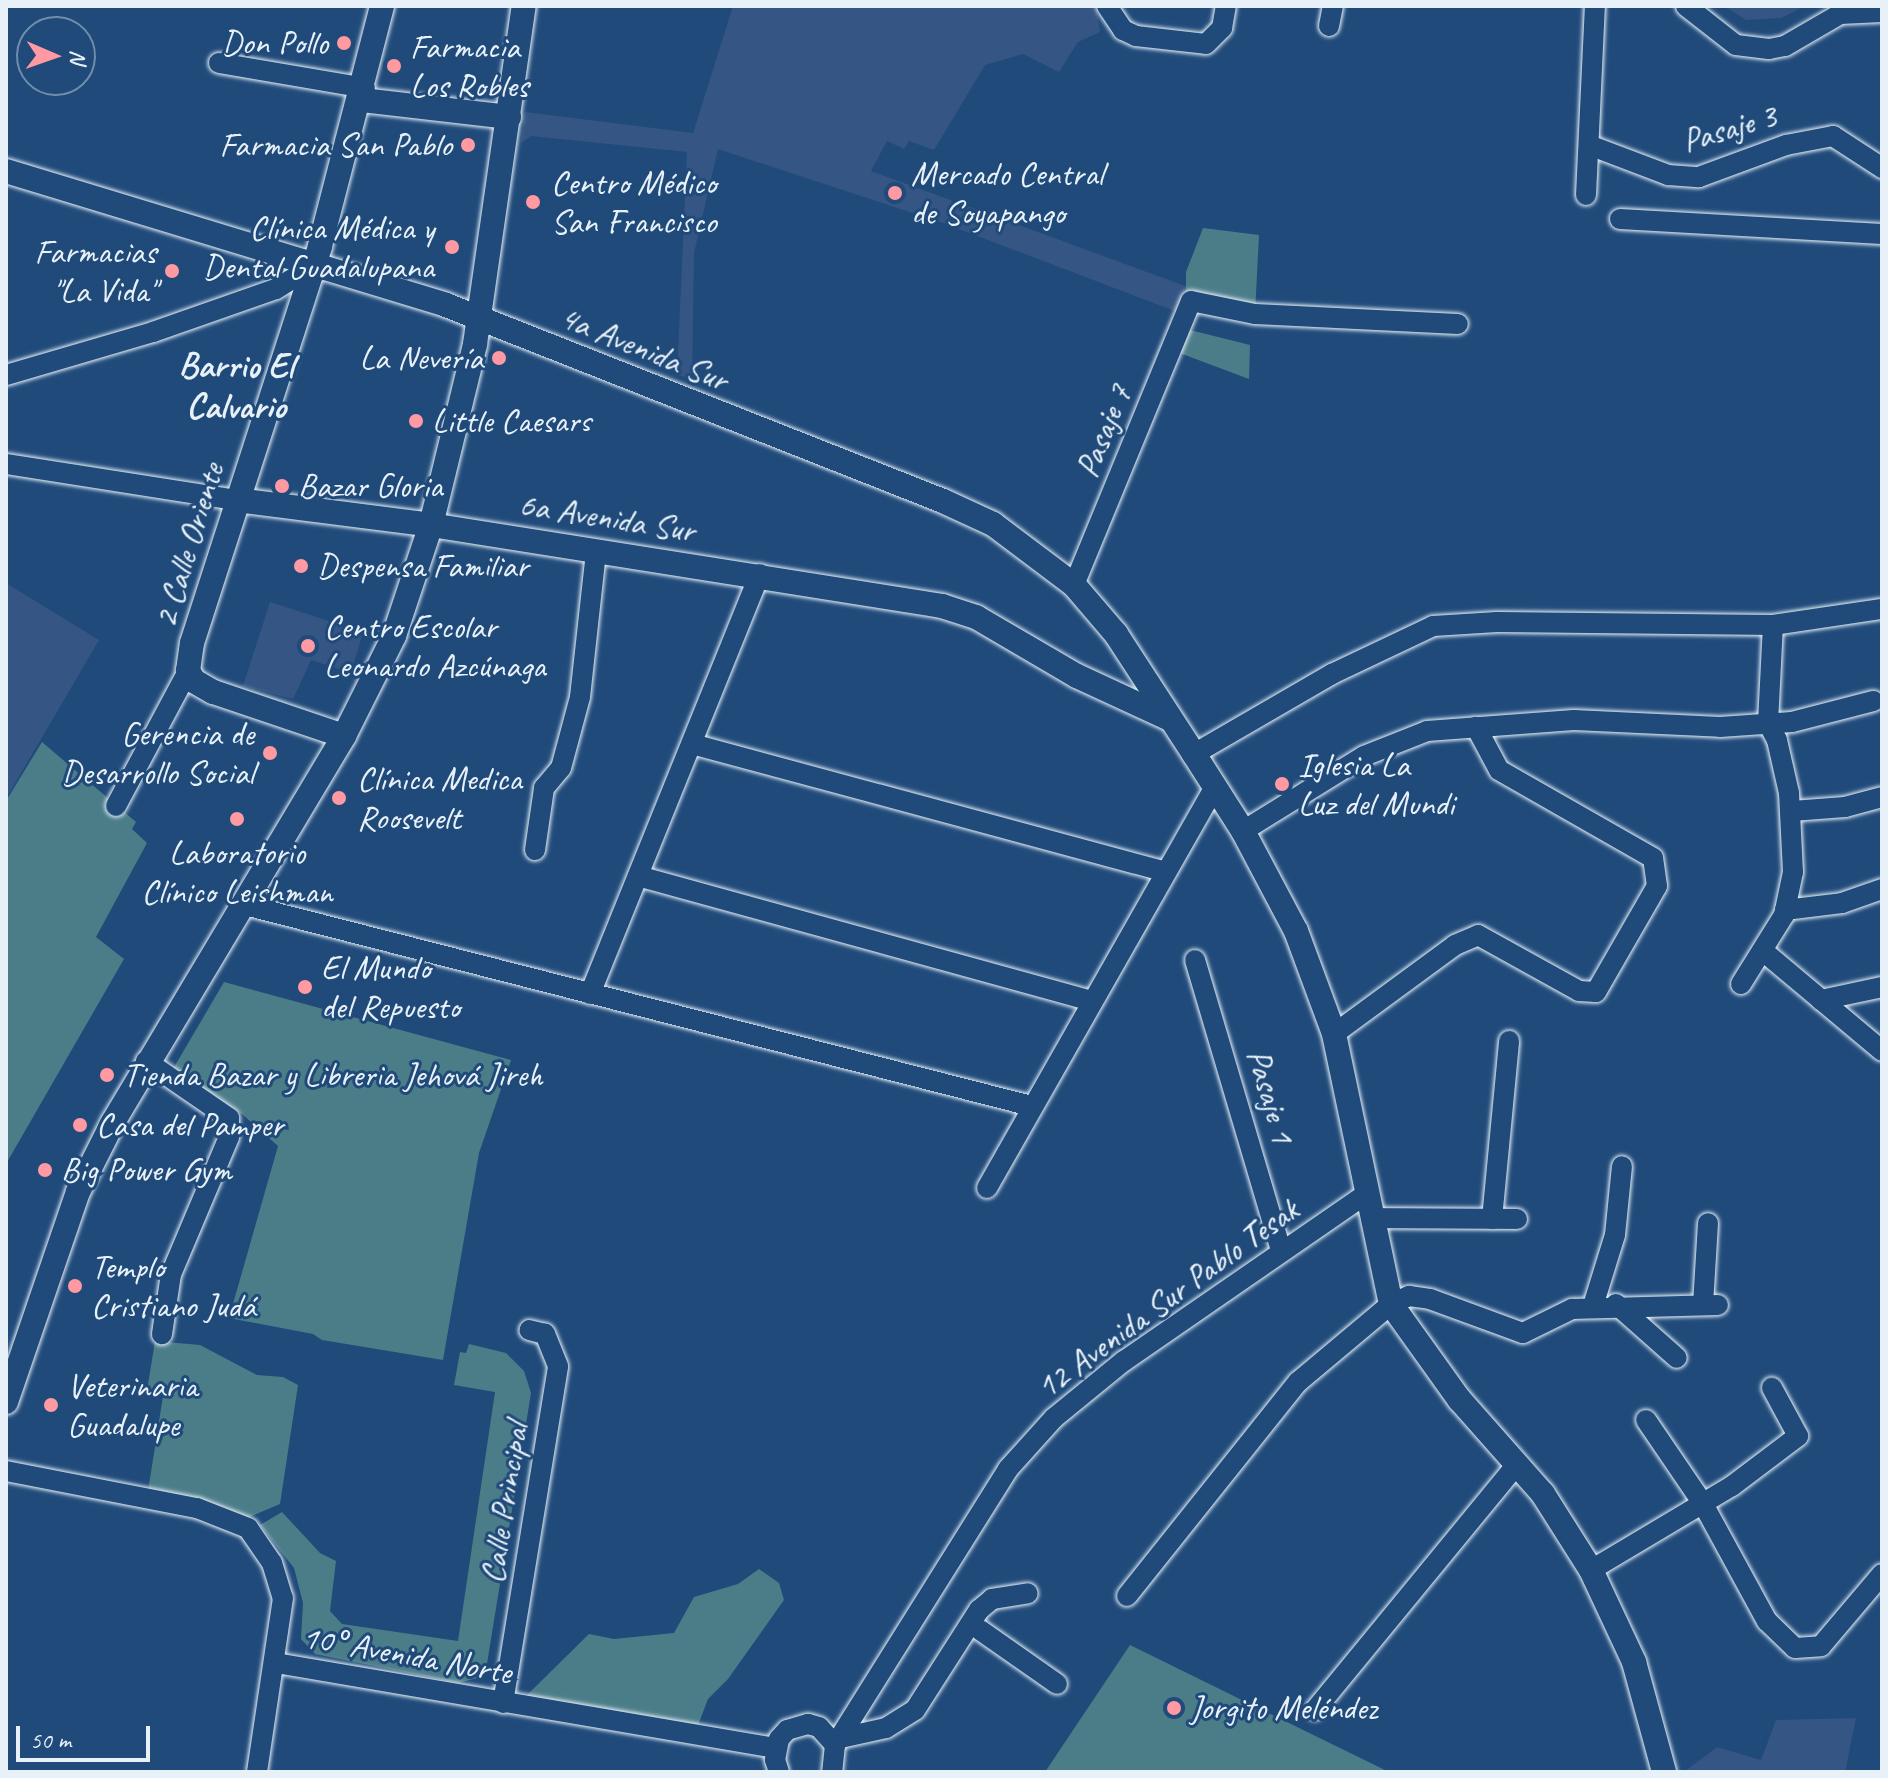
<!DOCTYPE html>
<html>
<head>
<meta charset="utf-8">
<style>
  body { margin:0 }
  #map { position:relative; width:1888px; height:1778px; overflow:hidden; background:#1f4a7a; font-family:Caveat,sans-serif }
  div>[style] { position:absolute }
  [style*='--x'] { left:calc(var(--x)*1px); top:calc(var(--y)*1px); width:calc(var(--w)*1px); rotate:calc(var(--a)*1deg) }
  .built>* { inset:0; background:#355684 }
  .green>* { inset:0; background:#4b7d89 }
  .roads { filter:drop-shadow(0 0 2px #e8f1f8) drop-shadow(0 0 2px #e8f1f8) }
  .minor>* { height:20px; margin:-10px; padding:0 10px; transform-origin:10px; border-radius:10px; background:#1f4a7a }
  .major>* { height:24px; margin:-12px; padding:0 12px; transform-origin:12px; border-radius:12px; background:#1f4a7a }
  .dots>* { width:22px; height:22px; translate:-50% -50%; box-sizing:border-box; border:4px solid #1f4a7a; border-radius:50% }
  span { translate:-50% -50%; white-space:nowrap; text-align:center; line-height:1.15; -webkit-text-stroke:6px #1f4a7a; paint-order:stroke }
  .poi-label { font-size:34px; color:#e8f1f8 }
  .right { translate:-100% -50%; text-align:right }
  .left { translate:0 -50%; text-align:left }
  .street-label { font-size:34px; color:#e8f1f8 }
  .neighbourhood-label { font-size:36px; color:#e8f1f8; font-weight:700 }
  .frame { position:absolute; inset:0; border:8px solid #e8f1f8; pointer-events:none }
  .north { position:absolute; left:16px; top:16px; width:80px; height:80px; box-sizing:border-box; background:#1f4a7a; border:2px solid #6f8dac; border-radius:50%; rotate:92deg; font-size:22px; font-weight:700; line-height:32px; text-align:center; color:#e8f1f8 }
  .north::after { content:''; display:block; margin:auto; width:28px; height:36px; background:#ff9aa2; clip-path:polygon(50% 0,100% 100%,50% 72%,0 100%) }
  .scale { position:absolute; left:16px; top:1726px; width:134px; height:36px; box-sizing:border-box; border:4px solid #e8f1f8; border-top:0; padding-left:10px; font-size:24px; line-height:28px; white-space:nowrap; color:#e8f1f8; -webkit-text-stroke:6px #1f4a7a; paint-order:stroke }
</style>
</head>
<body>
<div id="map">
  <div class="built">
    <i style="clip-path:polygon(733px 6px,1096px 6px,1100px 32px,1078px 42px,1059px 72px,1023px 54px,985px 65px,934px 150px,909px 141px,904px 149px,887px 141px,871px 171px,1188px 287px,1180px 313px,946px 224px,718px 149px,694px 253px,692px 379px,677px 375px,687px 152px,531px 136px,521px 143px,525px 112px,693px 133px)"></i>
    <i style="clip-path:polygon(1724px 6px,1805px 6px,1781px 18px,1746px 20px)"></i>
    <i style="clip-path:polygon(6px 583px,99px 640px,6px 799px)"></i>
    <i style="clip-path:polygon(270px 602px,363px 632px,351px 673px,311px 660px,293px 699px,243px 686px)"></i>
    <i style="clip-path:polygon(1856px 1718px,1845px 1772px,1684px 1772px,1717px 1747px,1761px 1760px,1776px 1720px)"></i>
  </div>
  <div class="green">
    <i style="clip-path:polygon(1203px 228px,1259px 235px,1255px 314px,1186px 299px,1186px 272px)"></i>
    <i style="clip-path:polygon(1186px 329px,1250px 345px,1249px 379px,1177px 352px)"></i>
    <i style="clip-path:polygon(42px 742px,136px 822px,132px 829px,147px 843px,96px 937px,124px 959px,6px 1164px,6px 801px)"></i>
    <i style="clip-path:polygon(224px 982px,511px 1060px,479px 1153px,443px 1360px,322px 1340px,313px 1334px,229px 1318px,278px 1146px,242px 1114px,173px 1069px)"></i>
    <i style="clip-path:polygon(155px 1341px,200px 1345px,257px 1375px,283px 1377px,298px 1385px,280px 1504px,247px 1518px,148px 1491px,163px 1396px,147px 1391px)"></i>
    <i style="clip-path:polygon(469px 1344px,506px 1353px,524px 1371px,531px 1393px,485px 1676px,458px 1683px,315px 1654px,301px 1639px,303px 1603px,294px 1568px,260px 1525px,282px 1512px,320px 1553px,336px 1561px,330px 1611px,342px 1624px,458px 1641px,495px 1392px,454px 1385px,460px 1352px,466px 1353px)"></i>
    <i style="clip-path:polygon(759px 1569px,779px 1583px,784px 1600px,728px 1679px,708px 1699px,697px 1728px,525px 1697px,589px 1634px,614px 1639px,674px 1633px,694px 1597px,738px 1584px)"></i>
    <i style="clip-path:polygon(1130px 1645px,1389px 1772px,1045px 1772px)"></i>
  </div>
  <div class="roads">
    <div class="minor">
      <i style="--x:1107;--y:6;--w:29;--a:56"></i>
      <i style="--x:1123;--y:30;--w:14;--a:25"></i>
      <i style="--x:1136;--y:36;--w:70;--a:6.5"></i>
      <i style="--x:1206;--y:44;--w:23;--a:-45"></i>
      <i style="--x:1222;--y:28;--w:22;--a:-80"></i>
      <i style="--x:1686;--y:6;--w:63;--a:38"></i>
      <i style="--x:1736;--y:45;--w:33;--a:7"></i>
      <i style="--x:1769;--y:49;--w:16;--a:-11"></i>
      <i style="--x:1785;--y:46;--w:64;--a:-30.2"></i>
      <i style="--x:1840;--y:14;--w:42;--a:-2.7"></i>
      <i style="--x:1329;--y:26;--w:20;--a:-79"></i>
      <i style="--x:219;--y:63;--w:148;--a:9.7"></i>
      <i style="--x:1589;--y:145;--w:85;--a:20.8"></i>
      <i style="--x:1668;--y:175;--w:31;--a:4"></i>
      <i style="--x:1699;--y:177;--w:93;--a:-20.2"></i>
      <i style="--x:1786;--y:145;--w:48;--a:-10.8"></i>
      <i style="--x:1833;--y:136;--w:59;--a:33.1"></i>
      <i style="--x:1586;--y:195;--w:189;--a:-87.3"></i>
      <i style="--x:1620;--y:219;--w:262;--a:3.3"></i>
      <i style="--x:6;--y:375;--w:153;--a:-16.3"></i>
      <i style="--x:153;--y:332;--w:130;--a:-19.3"></i>
      <i style="--x:276;--y:289;--w:44;--a:-31.9"></i>
      <i style="--x:6;--y:464;--w:234;--a:8.9"></i>
      <i style="--x:1074;--y:585;--w:307;--a:-67.6"></i>
      <i style="--x:1191;--y:301;--w:65;--a:11.5"></i>
      <i style="--x:1255;--y:314;--w:203;--a:2.8"></i>
      <i style="--x:692;--y:744;--w:490;--a:15.1"></i>
      <i style="--x:1194;--y:754;--w:160;--a:-30.1"></i>
      <i style="--x:1332;--y:674;--w:112;--a:-25.4"></i>
      <i style="--x:1433;--y:626;--w:64;--a:-3.6"></i>
      <i style="--x:1497;--y:622;--w:276;--a:0.6"></i>
      <i style="--x:1773;--y:625;--w:110;--a:-8.4"></i>
      <i style="--x:116;--y:806;--w:153;--a:-61.9"></i>
      <i style="--x:1792;--y:811;--w:53;--a:-4.3"></i>
      <i style="--x:1845;--y:807;--w:38;--a:-15"></i>
      <i style="--x:1243;--y:831;--w:142;--a:-31.8"></i>
      <i style="--x:1364;--y:756;--w:68;--a:-21.6"></i>
      <i style="--x:1427;--y:731;--w:147;--a:-4.3"></i>
      <i style="--x:1574;--y:720;--w:146;--a:2.7"></i>
      <i style="--x:1720;--y:727;--w:72;--a:-4"></i>
      <i style="--x:1792;--y:722;--w:84;--a:-14.5"></i>
      <i style="--x:535;--y:850;--w:63;--a:-81.7"></i>
      <i style="--x:544;--y:788;--w:26;--a:-50"></i>
      <i style="--x:561;--y:768;--w:73;--a:-75"></i>
      <i style="--x:580;--y:697;--w:147;--a:-83.7"></i>
      <i style="--x:638;--y:876;--w:470;--a:15.4"></i>
      <i style="--x:245;--y:905;--w:811;--a:14.34"></i>
      <i style="--x:1785;--y:910;--w:57;--a:-7"></i>
      <i style="--x:1842;--y:903;--w:42;--a:-19.3"></i>
      <i style="--x:1763;--y:951;--w:155;--a:40"></i>
      <i style="--x:1195;--y:960;--w:302;--a:73.5"></i>
      <i style="--x:1741;--y:984;--w:81;--a:-58.1"></i>
      <i style="--x:1784;--y:915;--w:44;--a:-78.2"></i>
      <i style="--x:1793;--y:872;--w:79;--a:-92.9"></i>
      <i style="--x:1789;--y:793;--w:54;--a:-102.8"></i>
      <i style="--x:1777;--y:740;--w:19;--a:-118"></i>
      <i style="--x:1768;--y:723;--w:98;--a:-87.1"></i>
      <i style="--x:590;--y:994;--w:453;--a:-68"></i>
      <i style="--x:1821;--y:1000;--w:62;--a:-12"></i>
      <i style="--x:1334;--y:1034;--w:150;--a:-36.3"></i>
      <i style="--x:1455;--y:945;--w:25;--a:-23"></i>
      <i style="--x:1478;--y:935;--w:115;--a:29"></i>
      <i style="--x:1579;--y:991;--w:17;--a:3"></i>
      <i style="--x:1596;--y:992;--w:122;--a:-60.1"></i>
      <i style="--x:1657;--y:886;--w:28;--a:-98"></i>
      <i style="--x:1653;--y:858;--w:177;--a:-150.3"></i>
      <i style="--x:1499;--y:770;--w:49;--a:-118.1"></i>
      <i style="--x:146;--y:1061;--w:101;--a:34.5"></i>
      <i style="--x:229;--y:1118;--w:19;--a:90"></i>
      <i style="--x:229;--y:1137;--w:149;--a:112.9"></i>
      <i style="--x:171;--y:1274;--w:61;--a:98.5"></i>
      <i style="--x:987;--y:1188;--w:461;--a:-60.4"></i>
      <i style="--x:1371;--y:1218;--w:146;--a:0.4"></i>
      <i style="--x:1492;--y:1219;--w:179;--a:-84.5"></i>
      <i style="--x:1616;--y:1304;--w:81;--a:41.5"></i>
      <i style="--x:1703;--y:1305;--w:82;--a:-86.5"></i>
      <i style="--x:1593;--y:1306;--w:74;--a:-72.8"></i>
      <i style="--x:1615;--y:1235;--w:69;--a:-84.2"></i>
      <i style="--x:1646;--y:1420;--w:99;--a:55.7"></i>
      <i style="--x:1702;--y:1502;--w:136;--a:61.4"></i>
      <i style="--x:1767;--y:1621;--w:39;--a:44"></i>
      <i style="--x:1795;--y:1648;--w:26;--a:-4"></i>
      <i style="--x:1821;--y:1646;--w:94;--a:-49.7"></i>
      <i style="--x:6;--y:1471;--w:195;--a:11"></i>
      <i style="--x:197;--y:1508;--w:55;--a:21.4"></i>
      <i style="--x:248;--y:1528;--w:42;--a:55.6"></i>
      <i style="--x:272;--y:1563;--w:37;--a:73"></i>
      <i style="--x:283;--y:1598;--w:176;--a:98.5"></i>
      <i style="--x:1591;--y:1570;--w:164;--a:-30.8"></i>
      <i style="--x:1732;--y:1486;--w:83;--a:-37.1"></i>
      <i style="--x:1798;--y:1436;--w:55;--a:-118.4"></i>
      <i style="--x:1127;--y:1596;--w:274;--a:-51.4"></i>
      <i style="--x:1298;--y:1382;--w:121;--a:-40"></i>
      <i style="--x:1391;--y:1304;--w:20;--a:-24"></i>
      <i style="--x:1409;--y:1296;--w:21;--a:8"></i>
      <i style="--x:1430;--y:1299;--w:99;--a:20.1"></i>
      <i style="--x:1523;--y:1333;--w:55;--a:-26.1"></i>
      <i style="--x:1572;--y:1309;--w:146;--a:-1.6"></i>
      <i style="--x:980;--y:1630;--w:94;--a:35"></i>
      <i style="--x:276;--y:1663;--w:506;--a:9.67"></i>
      <i style="--x:503;--y:1703;--w:341;--a:-80.7"></i>
      <i style="--x:558;--y:1366;--w:35;--a:-112"></i>
      <i style="--x:545;--y:1334;--w:16;--a:-166"></i>
      <i style="--x:1315;--y:1710;--w:318;--a:-50.6"></i>
      <i style="--x:845;--y:1737;--w:42;--a:-12.4"></i>
      <i style="--x:886;--y:1728;--w:34;--a:-32"></i>
      <i style="--x:915;--y:1710;--w:119;--a:-57.4"></i>
      <i style="--x:979;--y:1610;--w:17;--a:-40"></i>
      <i style="--x:992;--y:1599;--w:36;--a:-9"></i>
      <i style="--x:835;--y:1745;--w:326;--a:-57.9"></i>
      <i style="--x:1008;--y:1469;--w:69;--a:-48"></i>
      <i style="--x:1054;--y:1418;--w:90;--a:-39.2"></i>
      <i style="--x:1124;--y:1361;--w:294;--a:-34.6"></i>
      <i style="--x:779;--y:1772;--w:13;--a:-108"></i>
      <i style="--x:775;--y:1760;--w:21;--a:-79"></i>
      <i style="--x:779;--y:1739;--w:12;--a:-48"></i>
      <i style="--x:787;--y:1730;--w:22;--a:-16"></i>
      <i style="--x:808;--y:1724;--w:11;--a:15"></i>
      <i style="--x:819;--y:1727;--w:24;--a:48"></i>
      <i style="--x:835;--y:1745;--w:27;--a:96"></i>
    </div>
    <div class="major">
      <i style="--x:362;--y:100;--w:148;--a:6.6"></i>
      <i style="--x:6;--y:171;--w:460;--a:16.9"></i>
      <i style="--x:446;--y:305;--w:534;--a:21.52"></i>
      <i style="--x:943;--y:501;--w:55;--a:24.7"></i>
      <i style="--x:993;--y:524;--w:101;--a:37"></i>
      <i style="--x:1074;--y:585;--w:65;--a:49.4"></i>
      <i style="--x:1116;--y:634;--w:143;--a:57"></i>
      <i style="--x:1194;--y:754;--w:91;--a:57.5"></i>
      <i style="--x:1243;--y:831;--w:113;--a:62.1"></i>
      <i style="--x:1296;--y:931;--w:110;--a:69.7"></i>
      <i style="--x:1334;--y:1034;--w:276;--a:78.1"></i>
      <i style="--x:1391;--y:1304;--w:117;--a:54.4"></i>
      <i style="--x:1459;--y:1399;--w:127;--a:48.5"></i>
      <i style="--x:1543;--y:1494;--w:90;--a:57.7"></i>
      <i style="--x:1591;--y:1570;--w:102;--a:64.9"></i>
      <i style="--x:1634;--y:1662;--w:114;--a:74.7"></i>
      <i style="--x:237;--y:500;--w:196;--a:7.3"></i>
      <i style="--x:431;--y:525;--w:517;--a:9.01"></i>
      <i style="--x:942;--y:606;--w:36;--a:18"></i>
      <i style="--x:976;--y:617;--w:117;--a:30.3"></i>
      <i style="--x:1077;--y:676;--w:102;--a:24.8"></i>
      <i style="--x:344;--y:736;--w:138;--a:-161.4"></i>
      <i style="--x:213;--y:692;--w:22;--a:-150"></i>
      <i style="--x:194;--y:681;--w:12;--a:-121"></i>
      <i style="--x:188;--y:671;--w:28;--a:-82"></i>
      <i style="--x:192;--y:643;--w:417;--a:-72.1"></i>
      <i style="--x:320;--y:246;--w:248;--a:-75.5"></i>
      <i style="--x:6;--y:1402;--w:222;--a:-71.1"></i>
      <i style="--x:78;--y:1192;--w:78;--a:-63.4"></i>
      <i style="--x:113;--y:1122;--w:450;--a:-59.1"></i>
      <i style="--x:344;--y:736;--w:112;--a:-63.4"></i>
      <i style="--x:394;--y:636;--w:117;--a:-71.6"></i>
      <i style="--x:431;--y:525;--w:186;--a:-76.3"></i>
      <i style="--x:475;--y:344;--w:342;--a:-81.8"></i>
    </div>
  </div>
  <div class="dots">
    <i style="left:344px;top:43px;background:#ff9aa2"></i>
    <i style="left:394px;top:66px;background:#ff9aa2"></i>
    <i style="left:468px;top:145px;background:#ff9aa2"></i>
    <i style="left:895px;top:193px;background:#ff9aa2"></i>
    <i style="left:533px;top:202px;background:#ff9aa2"></i>
    <i style="left:452px;top:247px;background:#ff9aa2"></i>
    <i style="left:172px;top:271px;background:#ff9aa2"></i>
    <i style="left:499px;top:358px;background:#ff9aa2"></i>
    <i style="left:416px;top:421px;background:#ff9aa2"></i>
    <i style="left:282px;top:486px;background:#ff9aa2"></i>
    <i style="left:301px;top:566px;background:#ff9aa2"></i>
    <i style="left:308px;top:646px;background:#ff9aa2"></i>
    <i style="left:270px;top:753px;background:#ff9aa2"></i>
    <i style="left:1282px;top:784px;background:#ff9aa2"></i>
    <i style="left:339px;top:798px;background:#ff9aa2"></i>
    <i style="left:237px;top:819px;background:#ff9aa2"></i>
    <i style="left:305px;top:987px;background:#ff9aa2"></i>
    <i style="left:107px;top:1075px;background:#ff9aa2"></i>
    <i style="left:80px;top:1125px;background:#ff9aa2"></i>
    <i style="left:45px;top:1170px;background:#ff9aa2"></i>
    <i style="left:75px;top:1286px;background:#ff9aa2"></i>
    <i style="left:51px;top:1405px;background:#ff9aa2"></i>
    <i style="left:1174px;top:1708px;background:#ff9aa2"></i>
  </div>
  <div class="poi-label">
    <span class="right" style="left:328px;top:43px">Don Pollo</span>
    <span class="left" style="left:410px;top:66px">Farmacia<br>Los Robles</span>
    <span class="right" style="left:452px;top:145px">Farmacia San Pablo</span>
    <span class="left" style="left:911px;top:193px">Mercado Central<br>de Soyapango</span>
    <span class="left" style="left:551px;top:202px">Centro Médico<br>San Francisco</span>
    <span class="right" style="left:434px;top:247px">Clínica Médica y<br>Dental Guadalupana</span>
    <span class="right" style="left:156px;top:271px">Farmacias<br>"La Vida"</span>
    <span class="right" style="left:483px;top:358px">La Nevería</span>
    <span class="left" style="left:432px;top:421px">Little Caesars</span>
    <span class="left" style="left:298px;top:486px">Bazar Gloria</span>
    <span class="left" style="left:317px;top:566px">Despensa Familiar</span>
    <span class="left" style="left:324px;top:646px">Centro Escolar<br>Leonardo Azcúnaga</span>
    <span class="right" style="left:254px;top:753px">Gerencia de<br>Desarrollo Social</span>
    <span class="left" style="left:1298px;top:784px">Iglesia La<br>Luz del Mundi</span>
    <span class="left" style="left:357px;top:798px">Clínica Medica<br>Roosevelt</span>
    <span style="left:237px;top:872px">Laboratorio<br>Clínico Leishman</span>
    <span class="left" style="left:321px;top:987px">El Mundo<br>del Repuesto</span>
    <span class="left" style="left:123px;top:1075px">Tienda Bazar y Libreria Jehová Jireh</span>
    <span class="left" style="left:96px;top:1125px">Casa del Pamper</span>
    <span class="left" style="left:61px;top:1170px">Big Power Gym</span>
    <span class="left" style="left:91px;top:1286px">Templo<br>Cristiano Judá</span>
    <span class="left" style="left:67px;top:1405px">Veterinaria<br>Guadalupe</span>
    <span class="left" style="left:1190px;top:1708px">Jorgito Meléndez</span>
  </div>
  <div class="street-label">
    <span style="left:1729px;top:128px;rotate:-16deg">Pasaje 3</span>
    <span style="left:644px;top:348px;rotate:22deg">4a Avenida Sur</span>
    <span style="left:1103px;top:431px;rotate:-68deg">Pasaje 7</span>
    <span style="left:607px;top:517px;rotate:9deg">6a Avenida Sur</span>
    <span style="left:188px;top:545px;rotate:-73deg">2 Calle Oriente</span>
    <span style="left:1271px;top:1096px;rotate:74deg">Pasaje 1</span>
    <span style="left:1167px;top:1298px;rotate:-36deg">12 Avenida Sur Pablo Tesak</span>
    <span style="left:504px;top:1503px;rotate:-81deg">Calle Principal</span>
    <span style="left:407px;top:1654px;rotate:10deg">10° Avenida Norte</span>
  </div>
  <div class="neighbourhood-label">
    <span style="left:236px;top:386px">Barrio El<br>Calvario</span>
  </div>
  <div class="frame"></div>
  <div class="north">N</div>
  <div class="scale">50 m</div>
</div>
</body>
</html>
